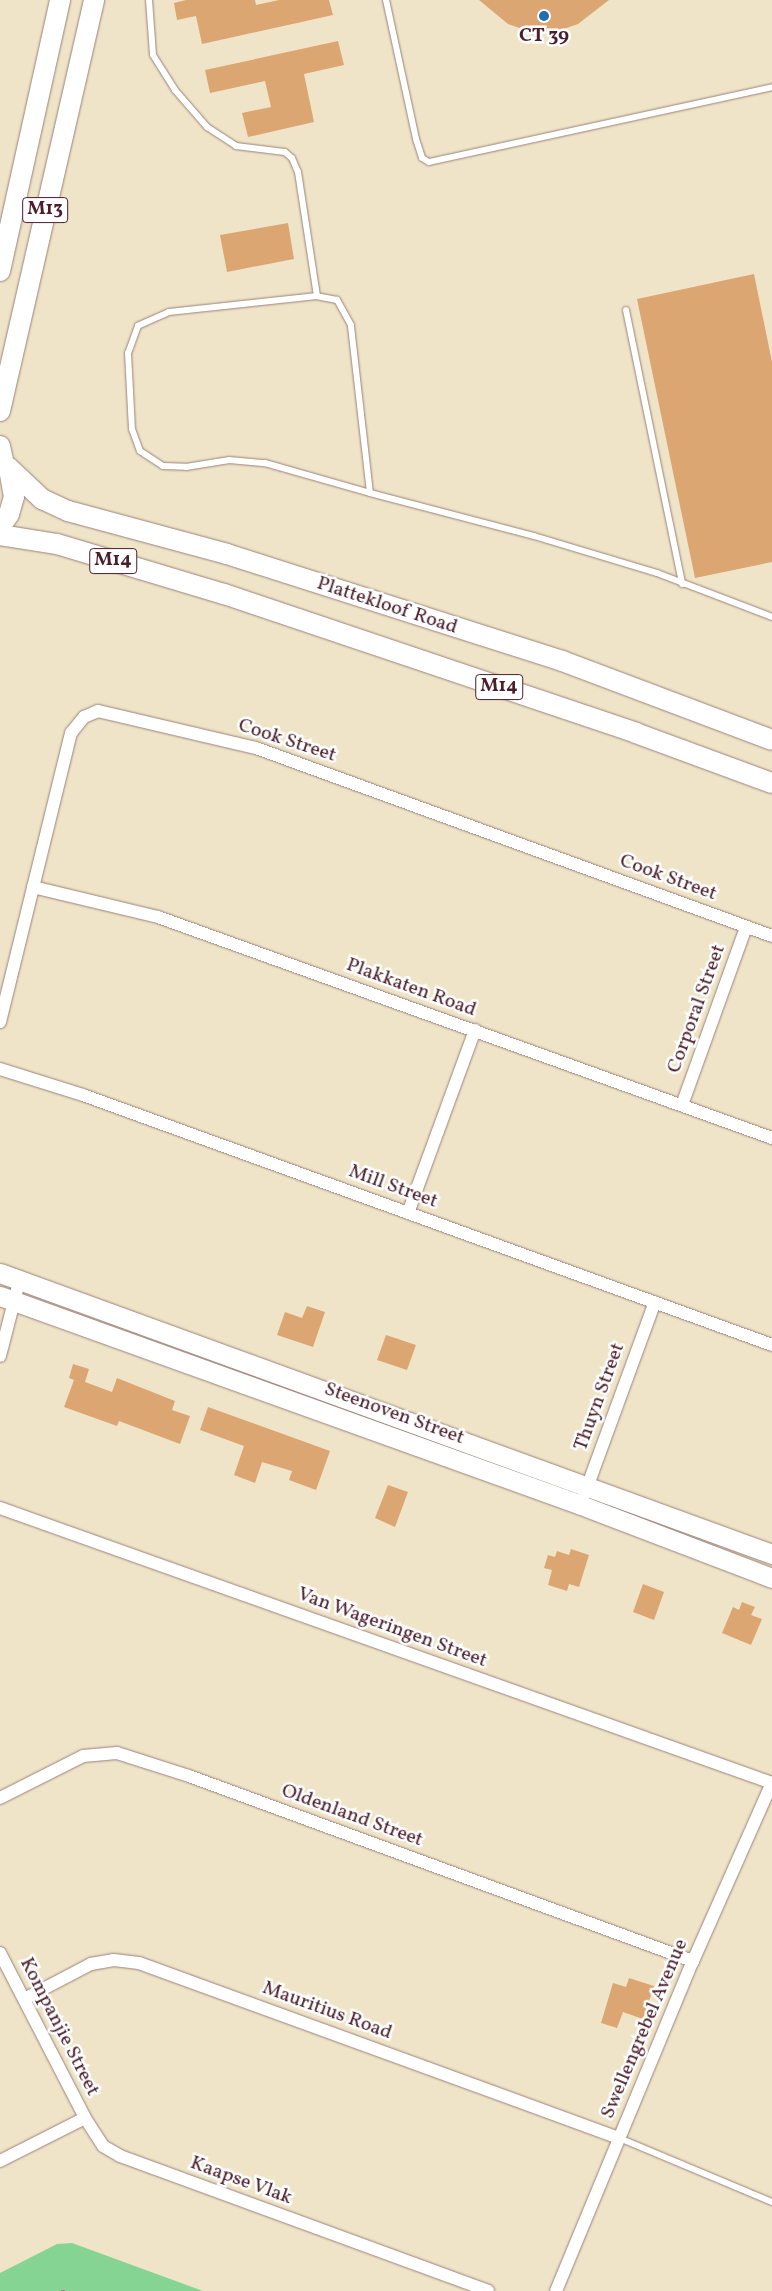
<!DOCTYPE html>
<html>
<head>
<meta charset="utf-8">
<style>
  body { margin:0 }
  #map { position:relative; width:772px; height:2291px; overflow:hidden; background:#efe4c8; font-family:Vollkorn,serif }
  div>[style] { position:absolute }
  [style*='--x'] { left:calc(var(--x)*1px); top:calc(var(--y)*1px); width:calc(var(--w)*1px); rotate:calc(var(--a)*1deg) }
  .green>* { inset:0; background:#86d494 }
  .building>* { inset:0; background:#dca673 }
  .path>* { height:3px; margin-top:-1.5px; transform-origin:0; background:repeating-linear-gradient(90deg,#9c827a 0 4px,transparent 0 8px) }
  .roads { filter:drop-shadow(0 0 1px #9c827a) drop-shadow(0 0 1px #9c827a) }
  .lane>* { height:6px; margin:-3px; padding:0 3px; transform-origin:3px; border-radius:3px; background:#fff }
  .street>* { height:12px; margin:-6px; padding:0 6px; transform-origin:6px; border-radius:6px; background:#fff }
  .secondary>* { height:19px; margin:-9.5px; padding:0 9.5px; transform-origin:9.5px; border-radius:9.5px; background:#fff }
  .primary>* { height:20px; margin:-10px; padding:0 10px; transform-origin:10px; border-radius:10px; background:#fff }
  .dots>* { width:14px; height:14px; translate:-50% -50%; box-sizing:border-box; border:2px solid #fff; border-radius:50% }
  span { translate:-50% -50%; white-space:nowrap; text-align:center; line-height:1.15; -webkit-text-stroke:5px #fff; paint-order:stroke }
  .shield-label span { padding:1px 4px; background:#fff; border:1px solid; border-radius:4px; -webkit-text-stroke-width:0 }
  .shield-label { font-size:19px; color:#4a1f2b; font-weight:700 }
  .poi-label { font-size:20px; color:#4a1f2b; font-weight:700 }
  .street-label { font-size:20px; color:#4a1f2b }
</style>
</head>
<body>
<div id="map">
  <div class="green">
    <i style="clip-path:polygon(72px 2243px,203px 2291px,0 2291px,0 2273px,57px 2244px)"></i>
  </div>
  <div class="building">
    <i style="clip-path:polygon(186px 0,255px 0,256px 5px,279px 0,329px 0,333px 15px,202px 44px,196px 16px,177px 20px,174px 3px)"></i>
    <i style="clip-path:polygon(479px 0,609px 0,578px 24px,555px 32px,531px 32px,508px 24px)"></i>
    <i style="clip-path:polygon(338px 41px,344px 65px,304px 74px,314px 122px,248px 137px,242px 113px,271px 107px,265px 81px,210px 93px,205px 70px)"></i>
    <i style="clip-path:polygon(288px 223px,294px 259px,227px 272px,220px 235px)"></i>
    <i style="clip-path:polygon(754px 274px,772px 362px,772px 562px,695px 578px,637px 299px)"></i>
    <i style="clip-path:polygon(307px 1306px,325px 1312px,313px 1347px,277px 1335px,285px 1312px,302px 1318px)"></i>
    <i style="clip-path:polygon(386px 1335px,416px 1345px,407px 1370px,377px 1360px)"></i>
    <i style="clip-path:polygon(73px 1364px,89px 1369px,85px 1382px,112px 1392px,117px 1378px,175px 1401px,172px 1410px,190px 1416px,180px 1444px,119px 1421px,117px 1426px,64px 1407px,74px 1380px,69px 1378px)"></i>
    <i style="clip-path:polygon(208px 1407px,330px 1451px,316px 1490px,289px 1480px,292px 1471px,262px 1462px,255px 1483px,234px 1475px,244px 1446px,200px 1430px)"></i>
    <i style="clip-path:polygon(388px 1485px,408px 1492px,395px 1527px,375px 1518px)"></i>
    <i style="clip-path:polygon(571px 1549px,589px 1555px,579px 1587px,569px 1584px,567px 1591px,548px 1585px,552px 1570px,544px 1568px,548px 1555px,555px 1557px,557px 1551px,569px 1555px)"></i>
    <i style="clip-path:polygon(643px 1584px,664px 1592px,654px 1620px,633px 1612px)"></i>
    <i style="clip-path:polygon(742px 1602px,755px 1607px,751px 1615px,762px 1619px,751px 1645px,722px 1633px,733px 1607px,739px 1610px)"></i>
    <i style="clip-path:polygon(629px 1978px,654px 1986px,643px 2019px,623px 2012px,617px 2028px,601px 2023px,613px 1983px,626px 1987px)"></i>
  </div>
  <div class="path">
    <i style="--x:61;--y:2291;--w:4;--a:0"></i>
  </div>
  <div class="roads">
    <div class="lane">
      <i style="--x:149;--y:0;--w:55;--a:85.8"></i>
      <i style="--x:153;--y:55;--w:41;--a:57.8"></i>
      <i style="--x:175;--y:90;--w:49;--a:49.1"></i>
      <i style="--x:207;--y:127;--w:35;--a:33"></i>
      <i style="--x:236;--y:146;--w:49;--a:7"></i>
      <i style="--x:285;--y:152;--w:9;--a:41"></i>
      <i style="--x:292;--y:158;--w:15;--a:67"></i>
      <i style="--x:298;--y:172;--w:125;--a:81.3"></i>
      <i style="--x:386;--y:0;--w:142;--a:77.8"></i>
      <i style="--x:416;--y:139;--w:20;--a:72"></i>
      <i style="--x:422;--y:158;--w:8;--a:30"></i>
      <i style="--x:429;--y:162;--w:351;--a:-12.3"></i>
      <i style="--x:626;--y:310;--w:280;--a:78.4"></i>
      <i style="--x:370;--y:493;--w:169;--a:-96.5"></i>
      <i style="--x:351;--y:325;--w:29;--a:-119"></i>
      <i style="--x:337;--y:300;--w:20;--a:-169"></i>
      <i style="--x:317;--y:296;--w:149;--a:173.8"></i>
      <i style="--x:169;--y:312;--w:34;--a:156"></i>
      <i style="--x:138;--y:326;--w:29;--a:110"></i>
      <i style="--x:128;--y:353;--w:76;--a:87"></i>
      <i style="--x:132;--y:429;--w:23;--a:70"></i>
      <i style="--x:140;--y:451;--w:27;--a:33"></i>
      <i style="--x:163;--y:466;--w:23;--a:2"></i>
      <i style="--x:186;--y:467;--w:44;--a:-9.2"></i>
      <i style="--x:229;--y:460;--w:36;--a:5"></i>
      <i style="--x:265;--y:463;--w:109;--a:15.9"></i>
      <i style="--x:370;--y:493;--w:170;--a:14.7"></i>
      <i style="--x:534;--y:536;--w:128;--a:16.7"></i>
      <i style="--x:657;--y:573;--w:123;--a:20.9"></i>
      <i style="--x:619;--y:2138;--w:166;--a:22.7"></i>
    </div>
    <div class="street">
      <i style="--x:33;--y:887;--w:129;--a:13.5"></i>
      <i style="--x:158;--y:917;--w:653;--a:19.8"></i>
      <i style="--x:0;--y:1022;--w:298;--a:-76.2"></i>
      <i style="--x:71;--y:733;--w:21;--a:-51"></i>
      <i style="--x:84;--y:717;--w:15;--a:-23"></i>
      <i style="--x:98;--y:711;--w:162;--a:13.2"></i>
      <i style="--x:256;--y:748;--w:549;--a:20.02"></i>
      <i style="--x:0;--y:1069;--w:87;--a:17.4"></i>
      <i style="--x:83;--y:1095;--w:733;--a:19.94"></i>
      <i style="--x:682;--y:1105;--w:189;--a:-70.2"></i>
      <i style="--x:408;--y:1213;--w:195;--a:-69.9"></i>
      <i style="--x:0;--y:1356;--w:81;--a:-75.6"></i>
      <i style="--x:585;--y:1493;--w:203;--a:-69.9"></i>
      <i style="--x:0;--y:1508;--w:820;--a:19.61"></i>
      <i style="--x:0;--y:1798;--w:93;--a:-26.8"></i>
      <i style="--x:83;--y:1756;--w:34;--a:-5"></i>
      <i style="--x:117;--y:1753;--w:76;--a:17.7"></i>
      <i style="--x:189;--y:1776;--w:537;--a:20.16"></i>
      <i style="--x:0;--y:1953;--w:186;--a:62.7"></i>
      <i style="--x:24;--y:1999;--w:76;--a:-27.6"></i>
      <i style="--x:91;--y:1964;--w:23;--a:-10"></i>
      <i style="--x:114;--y:1960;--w:25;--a:7"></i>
      <i style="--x:139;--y:1963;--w:511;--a:20.03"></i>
      <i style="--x:0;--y:2161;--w:95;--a:-26.8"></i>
      <i style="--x:85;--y:2118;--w:33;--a:57"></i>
      <i style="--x:103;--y:2146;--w:20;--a:30"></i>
      <i style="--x:120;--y:2156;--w:392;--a:20.1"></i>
      <i style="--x:556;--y:2291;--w:357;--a:-67.5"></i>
      <i style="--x:693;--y:1961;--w:195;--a:-66.1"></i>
    </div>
    <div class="secondary">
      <i style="--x:0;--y:1273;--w:822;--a:20"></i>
      <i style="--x:0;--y:1296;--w:617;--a:19.78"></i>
      <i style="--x:581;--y:1505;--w:204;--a:20.9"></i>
    </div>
    <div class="primary">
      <i style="--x:0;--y:271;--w:278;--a:-77.5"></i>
      <i style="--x:0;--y:411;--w:422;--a:-77.1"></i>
      <i style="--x:0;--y:446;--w:14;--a:78"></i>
      <i style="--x:8;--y:467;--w:47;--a:43.3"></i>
      <i style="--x:42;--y:499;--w:29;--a:25"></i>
      <i style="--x:68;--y:511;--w:165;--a:15.1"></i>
      <i style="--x:227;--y:554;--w:352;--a:17.7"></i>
      <i style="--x:562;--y:661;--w:224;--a:20.6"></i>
      <i style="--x:0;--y:527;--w:16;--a:-55"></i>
      <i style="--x:9;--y:514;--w:18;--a:-74"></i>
      <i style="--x:14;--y:497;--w:28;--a:-100"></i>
      <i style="--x:0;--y:535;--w:58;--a:9"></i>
      <i style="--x:57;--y:544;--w:174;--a:16.7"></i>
      <i style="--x:224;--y:594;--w:435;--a:18.6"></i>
      <i style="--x:636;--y:733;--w:145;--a:20.2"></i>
    </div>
  </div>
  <div class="dots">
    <i style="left:544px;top:16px;background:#1f6fb2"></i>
  </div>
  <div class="shield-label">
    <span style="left:45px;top:210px">M13</span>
    <span style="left:113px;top:561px">M14</span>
    <span style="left:499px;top:687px">M14</span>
  </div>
  <div class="poi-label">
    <span style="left:544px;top:36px">CT 39</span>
  </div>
  <div class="street-label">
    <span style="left:387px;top:606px;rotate:18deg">Plattekloof Road</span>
    <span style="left:287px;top:741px;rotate:18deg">Cook Street</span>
    <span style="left:668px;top:878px;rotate:20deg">Cook Street</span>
    <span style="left:411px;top:988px;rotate:20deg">Plakkaten Road</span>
    <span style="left:697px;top:1009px;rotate:-70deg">Corporal Street</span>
    <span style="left:393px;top:1187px;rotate:20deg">Mill Street</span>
    <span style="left:600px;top:1397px;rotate:-70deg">Thuyn Street</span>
    <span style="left:394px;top:1414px;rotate:20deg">Steenoven Street</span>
    <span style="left:392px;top:1628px;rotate:20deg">Van Wageringen Street</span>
    <span style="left:352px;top:1816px;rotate:20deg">Oldenland Street</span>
    <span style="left:327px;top:2011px;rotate:20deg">Mauritius Road</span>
    <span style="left:59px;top:2027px;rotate:63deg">Kompanjie Street</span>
    <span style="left:645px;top:2029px;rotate:-67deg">Swellengrebel Avenue</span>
    <span style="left:241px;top:2181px;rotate:20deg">Kaapse Vlak</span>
  </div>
</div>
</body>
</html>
